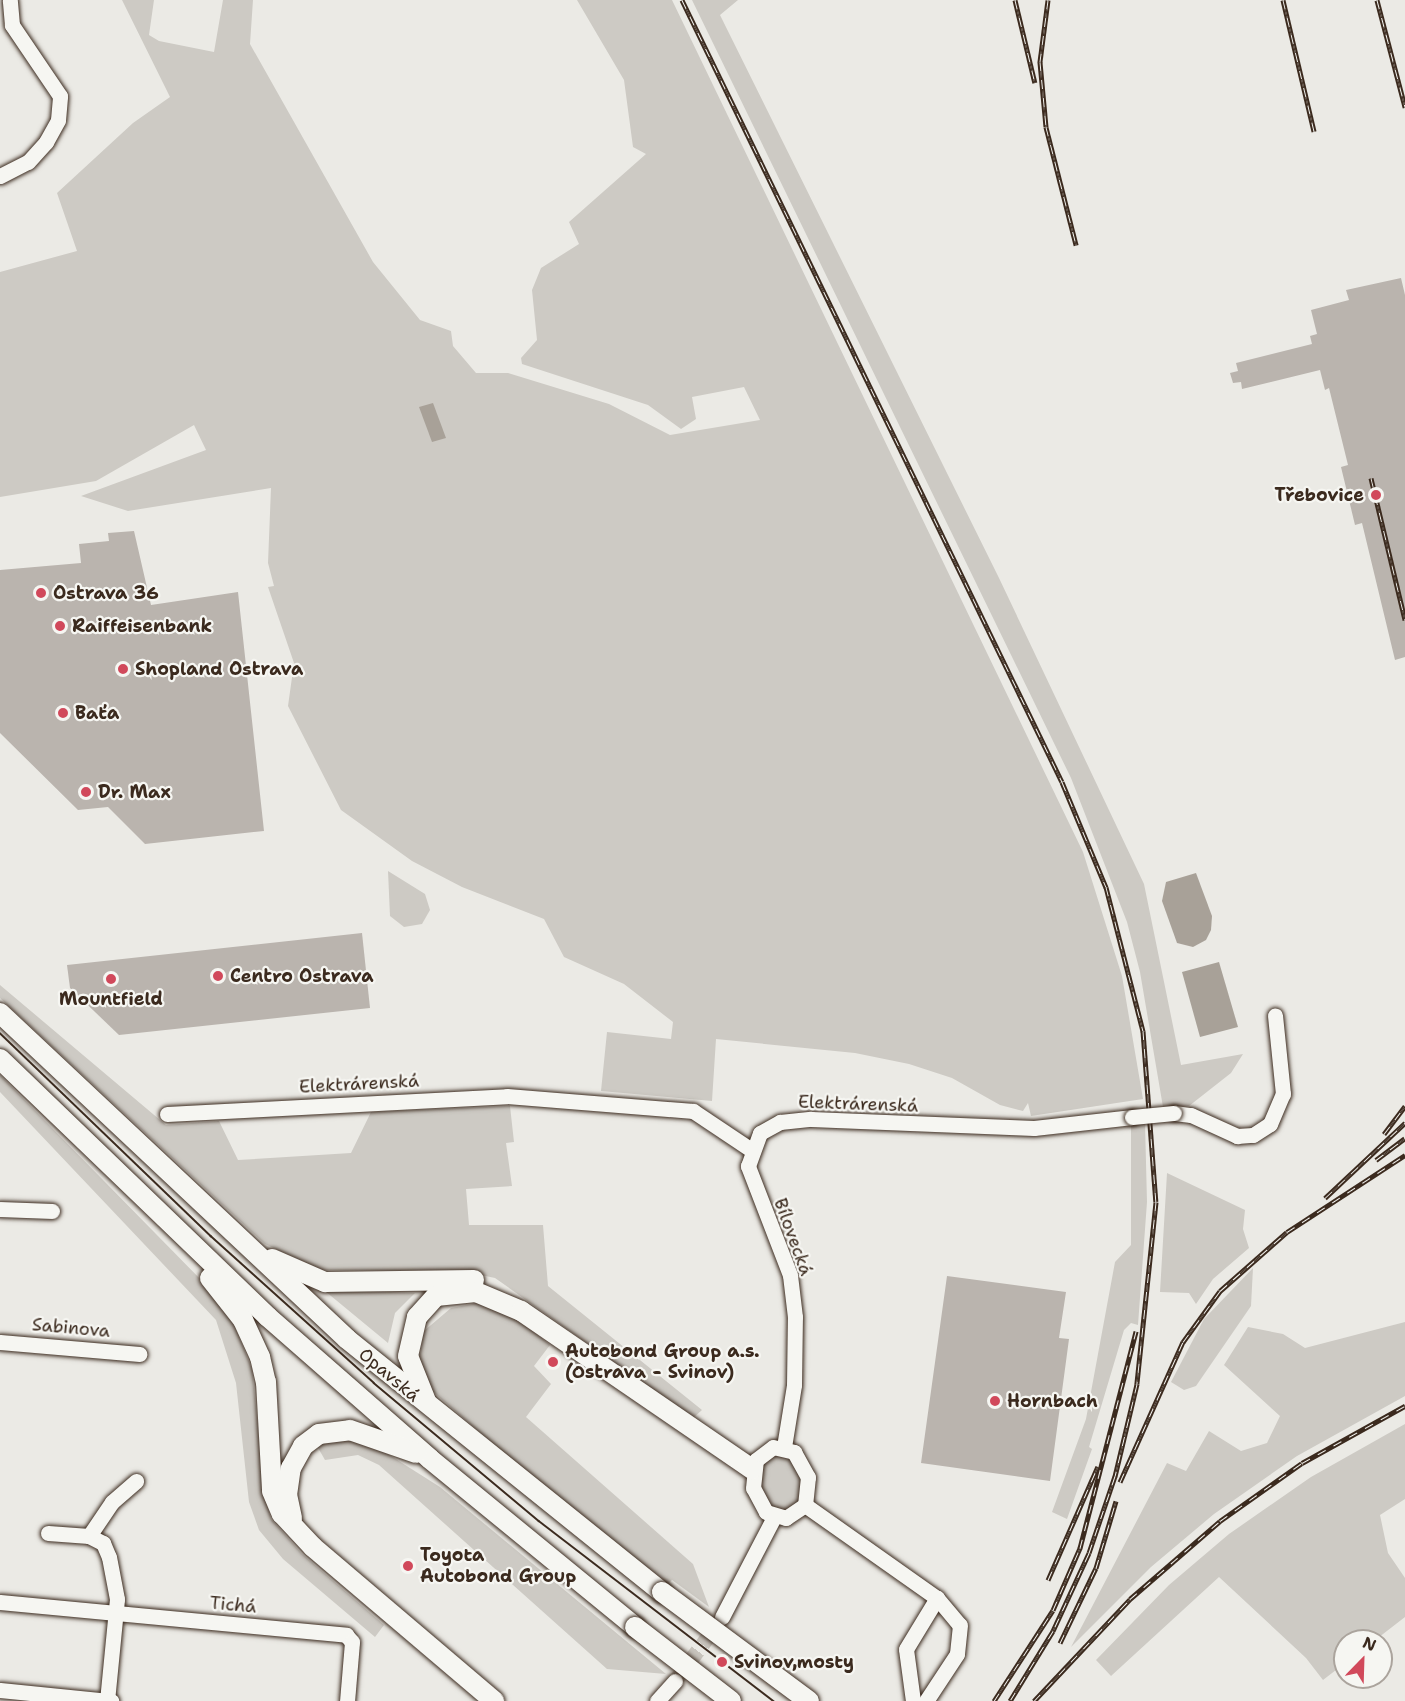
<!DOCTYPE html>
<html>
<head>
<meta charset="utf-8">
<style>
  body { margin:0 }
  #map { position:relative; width:1405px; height:1701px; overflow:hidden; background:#ebeae5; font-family:"Shantell Sans",sans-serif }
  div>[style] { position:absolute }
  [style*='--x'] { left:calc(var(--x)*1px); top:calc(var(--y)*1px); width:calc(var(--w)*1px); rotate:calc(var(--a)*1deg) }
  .green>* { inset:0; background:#cdcac4 }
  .water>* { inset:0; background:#a8a198 }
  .building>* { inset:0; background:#bab4ae }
  .minor-tunnel>* { height:15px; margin-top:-7.5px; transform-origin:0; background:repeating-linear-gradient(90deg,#c8c4bd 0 15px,transparent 0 23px) }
  .roads { filter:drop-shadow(0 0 2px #3b2a1e) drop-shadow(0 0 2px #3b2a1e) }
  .minor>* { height:15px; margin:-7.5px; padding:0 7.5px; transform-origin:7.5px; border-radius:7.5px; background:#f6f6f2 }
  .major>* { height:20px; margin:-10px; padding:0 10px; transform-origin:10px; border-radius:10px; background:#f6f6f2 }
  .tram>* { height:1.5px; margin:-0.75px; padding:0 0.75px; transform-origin:0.75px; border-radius:0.75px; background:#3b2a1e }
  .rail>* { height:5px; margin-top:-2.5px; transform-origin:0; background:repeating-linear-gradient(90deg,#f6f6f2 0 9px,#3b2a1e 0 18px); box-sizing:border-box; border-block:2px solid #3b2a1e }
  .bridges { filter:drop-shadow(0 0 2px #3b2a1e) drop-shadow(0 0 2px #3b2a1e) }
  .minor-bridge>* { height:15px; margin:-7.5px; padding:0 7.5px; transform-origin:7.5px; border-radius:7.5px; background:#f6f6f2 }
  .major-bridge>* { height:20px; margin:-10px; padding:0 10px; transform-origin:10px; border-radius:10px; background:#f6f6f2 }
  .dots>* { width:16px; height:16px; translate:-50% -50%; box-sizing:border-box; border:3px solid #f6f6f2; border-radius:50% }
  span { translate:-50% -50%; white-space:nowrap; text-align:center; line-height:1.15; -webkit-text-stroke:4.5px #f6f6f2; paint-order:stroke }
  .poi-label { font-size:18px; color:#3b2a1e; font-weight:700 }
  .right { translate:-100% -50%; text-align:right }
  .left { translate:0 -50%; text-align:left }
  .street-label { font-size:18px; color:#3b2a1e }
  .north { position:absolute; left:1333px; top:1629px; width:60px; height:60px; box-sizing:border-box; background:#f6f6f2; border:2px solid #aba49d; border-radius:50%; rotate:23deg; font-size:16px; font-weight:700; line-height:24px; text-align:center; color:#3b2a1e }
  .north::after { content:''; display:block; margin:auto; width:21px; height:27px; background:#d1495b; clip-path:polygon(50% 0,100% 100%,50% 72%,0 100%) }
</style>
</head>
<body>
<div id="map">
  <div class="green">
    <i style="clip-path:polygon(122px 0,154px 0,149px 35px,159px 41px,214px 52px,223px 0,253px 0,250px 44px,373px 262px,420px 320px,451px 331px,453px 346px,476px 373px,508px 373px,609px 404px,670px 435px,760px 420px,744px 387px,692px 397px,696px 419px,681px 429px,648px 405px,522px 364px,521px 358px,537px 340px,532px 290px,541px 268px,579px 244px,569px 222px,646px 154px,633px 147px,624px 80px,577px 0,672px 0,1083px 852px,1122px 976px,1143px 1099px,1031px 1116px,1028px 1103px,1023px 1111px,1000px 1105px,952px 1078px,909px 1064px,855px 1053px,716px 1039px,712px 1101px,601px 1091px,607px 1032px,671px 1039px,673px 1022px,624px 984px,564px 957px,544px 919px,462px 887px,412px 861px,341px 810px,288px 706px,294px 663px,268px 587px,274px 586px,268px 563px,271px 488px,128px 511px,81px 496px,206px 450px,194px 425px,96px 481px,0 497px,0 272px,77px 251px,57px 193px,133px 123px,170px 97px)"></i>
    <i style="clip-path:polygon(692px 0,738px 0,720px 15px,999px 578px,1144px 884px,1181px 1065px,1243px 1054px,1231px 1073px,1189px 1106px,1163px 1107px,1140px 972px,1127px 922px,1071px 778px)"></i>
    <i style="clip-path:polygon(388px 871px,425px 894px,430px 910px,422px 924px,404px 927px,390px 916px)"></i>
    <i style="clip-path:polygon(0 985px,166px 1125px,219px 1121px,238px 1160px,351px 1153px,371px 1112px,510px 1106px,514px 1142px,506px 1143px,512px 1186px,466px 1189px,469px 1225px,543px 1225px,548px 1286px,702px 1410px,693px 1418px,495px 1278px,462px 1271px,322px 1270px,265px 1244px,0 998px)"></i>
    <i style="clip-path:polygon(0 1075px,208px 1287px,235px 1327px,252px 1369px,265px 1498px,271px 1519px,302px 1554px,384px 1625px,375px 1637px,283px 1559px,259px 1530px,249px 1502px,236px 1383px,216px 1320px,0 1092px)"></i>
    <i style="clip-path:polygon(1145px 1123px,1147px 1202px,1138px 1325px,1131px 1323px,1124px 1330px,1089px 1447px,1092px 1449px,1067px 1519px,1052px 1512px,1086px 1419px,1115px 1262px,1131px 1245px,1131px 1126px)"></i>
    <i style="clip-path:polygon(1167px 1173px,1245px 1210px,1243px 1229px,1249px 1248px,1213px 1279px,1196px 1304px,1189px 1293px,1160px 1292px)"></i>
    <i style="clip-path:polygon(1253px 1268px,1251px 1306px,1196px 1386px,1184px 1390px,1171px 1382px,1204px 1319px)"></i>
    <i style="clip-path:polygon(325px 1291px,367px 1291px,415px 1293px,395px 1313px,388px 1343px)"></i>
    <i style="clip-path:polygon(478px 1303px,504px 1307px,550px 1345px,534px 1366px,551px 1384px,526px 1417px,693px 1564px,709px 1607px,672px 1580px,667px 1585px,559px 1501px,430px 1389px,419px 1361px,424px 1331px,451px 1308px)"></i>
    <i style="clip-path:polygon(1405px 1322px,1405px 1396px,1297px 1456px,1214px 1514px,1151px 1567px,1071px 1647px,1167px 1463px,1186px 1471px,1209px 1431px,1241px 1451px,1267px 1443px,1280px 1416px,1224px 1365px,1248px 1327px,1283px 1334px,1305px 1348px)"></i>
    <i style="clip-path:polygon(1405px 1424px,1405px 1499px,1380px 1515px,1388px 1553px,1405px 1578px,1405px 1617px,1374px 1641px,1345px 1641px,1345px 1663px,1323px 1680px,1306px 1658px,1219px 1577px,1111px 1676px,1096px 1660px,1169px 1585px,1229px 1534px,1311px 1477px)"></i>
    <i style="clip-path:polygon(344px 1437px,372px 1444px,440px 1487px,666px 1674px,607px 1669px,379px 1465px,358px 1455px,325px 1460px,317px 1446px,325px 1439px)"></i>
    <i style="clip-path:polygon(774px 1453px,790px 1457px,802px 1483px,799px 1502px,785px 1511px,770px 1507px,759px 1486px,762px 1463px)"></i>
  </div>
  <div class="water">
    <i style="clip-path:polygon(433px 403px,446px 438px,432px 442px,419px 407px)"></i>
    <i style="clip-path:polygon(1196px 873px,1212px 916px,1211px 930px,1206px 940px,1193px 947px,1177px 943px,1162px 901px,1166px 882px)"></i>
    <i style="clip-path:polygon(1219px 962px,1238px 1027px,1200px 1037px,1182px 972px)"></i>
  </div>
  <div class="building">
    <i style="clip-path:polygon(1401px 278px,1405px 295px,1405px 657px,1395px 660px,1362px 523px,1355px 525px,1341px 467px,1348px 465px,1329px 388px,1325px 390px,1320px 370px,1242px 389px,1241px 382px,1233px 383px,1230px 373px,1238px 371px,1236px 363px,1312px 344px,1310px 336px,1317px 334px,1311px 310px,1349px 300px,1346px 290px)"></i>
    <i style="clip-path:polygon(134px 531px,151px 605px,238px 592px,264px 831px,145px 844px,108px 807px,78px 810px,0 733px,0 570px,81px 563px,79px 544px,109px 541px,108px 533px)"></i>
    <i style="clip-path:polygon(362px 933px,370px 1008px,119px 1035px,70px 988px,67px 965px)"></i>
    <i style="clip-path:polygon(947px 1276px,1066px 1292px,1059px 1338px,1069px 1339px,1050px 1481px,921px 1463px)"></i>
  </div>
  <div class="minor-tunnel">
    <i style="--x:675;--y:1681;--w:74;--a:-53.3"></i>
  </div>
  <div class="roads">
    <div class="minor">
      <i style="--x:0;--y:176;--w:31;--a:-27"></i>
      <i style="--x:28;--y:162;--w:27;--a:-48"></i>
      <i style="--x:46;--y:142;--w:25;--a:-61"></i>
      <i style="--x:58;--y:120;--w:24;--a:-85"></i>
      <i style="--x:60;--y:96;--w:86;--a:-124.1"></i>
      <i style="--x:12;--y:25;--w:25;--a:-95"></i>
      <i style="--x:1174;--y:1113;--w:17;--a:7"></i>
      <i style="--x:1191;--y:1115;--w:51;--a:24.5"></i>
      <i style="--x:1237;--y:1136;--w:16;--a:-4"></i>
      <i style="--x:1253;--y:1135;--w:20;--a:-33"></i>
      <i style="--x:1270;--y:1124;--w:33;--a:-67"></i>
      <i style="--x:1283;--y:1094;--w:79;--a:-95.8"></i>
      <i style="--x:167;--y:1114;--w:340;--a:-3"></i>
      <i style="--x:507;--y:1096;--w:187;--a:4.6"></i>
      <i style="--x:693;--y:1111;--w:69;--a:33.7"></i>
      <i style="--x:0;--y:1209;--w:52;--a:2.2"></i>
      <i style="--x:0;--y:1342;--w:140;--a:4.9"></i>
      <i style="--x:773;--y:1447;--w:22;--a:13"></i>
      <i style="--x:794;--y:1452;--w:29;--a:61"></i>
      <i style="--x:808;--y:1477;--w:28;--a:96"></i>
      <i style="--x:805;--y:1505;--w:23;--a:146"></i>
      <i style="--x:786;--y:1518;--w:21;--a:-163"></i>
      <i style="--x:766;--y:1512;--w:27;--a:-118"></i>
      <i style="--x:753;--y:1488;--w:28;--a:-84"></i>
      <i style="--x:756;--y:1460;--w:21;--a:-37"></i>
      <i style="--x:784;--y:1447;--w:63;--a:-80.8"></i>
      <i style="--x:794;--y:1385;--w:68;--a:-89.2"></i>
      <i style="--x:795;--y:1317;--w:42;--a:-96.8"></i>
      <i style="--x:790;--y:1275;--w:117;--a:-111.1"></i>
      <i style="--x:748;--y:1166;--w:35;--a:-70"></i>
      <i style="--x:760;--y:1133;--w:23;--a:-29"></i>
      <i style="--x:780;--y:1122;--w:31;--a:-6"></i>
      <i style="--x:811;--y:1119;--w:223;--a:2.3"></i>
      <i style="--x:1034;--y:1128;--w:99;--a:-6.4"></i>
      <i style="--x:805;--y:1505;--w:161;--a:35.2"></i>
      <i style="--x:937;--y:1598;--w:35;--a:50"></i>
      <i style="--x:960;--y:1625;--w:29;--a:96"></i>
      <i style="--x:957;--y:1654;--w:56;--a:123.4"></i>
      <i style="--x:48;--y:1533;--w:41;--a:4.2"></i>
      <i style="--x:89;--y:1536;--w:16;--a:27"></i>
      <i style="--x:103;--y:1543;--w:15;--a:67"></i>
      <i style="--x:109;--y:1557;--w:43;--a:79.2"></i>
      <i style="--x:117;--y:1599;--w:102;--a:95.6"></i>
      <i style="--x:89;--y:1536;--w:41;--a:-55.9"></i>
      <i style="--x:112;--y:1502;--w:32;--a:-41"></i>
      <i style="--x:0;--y:1602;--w:348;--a:5.4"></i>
      <i style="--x:346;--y:1635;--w:9;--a:49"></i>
      <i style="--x:352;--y:1642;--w:59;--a:94.8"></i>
      <i style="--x:722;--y:1617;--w:113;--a:-62.5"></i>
      <i style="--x:0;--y:1690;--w:112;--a:5.7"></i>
      <i style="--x:657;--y:1701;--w:27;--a:-48"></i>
      <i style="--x:913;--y:1701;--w:52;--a:-97.7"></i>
      <i style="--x:906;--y:1649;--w:60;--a:-58.7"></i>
    </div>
    <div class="major">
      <i style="--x:0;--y:1013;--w:476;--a:43.2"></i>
      <i style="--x:347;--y:1339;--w:404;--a:38.8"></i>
      <i style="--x:0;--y:1059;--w:372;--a:43.9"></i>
      <i style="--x:268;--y:1317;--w:215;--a:41.2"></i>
      <i style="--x:430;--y:1459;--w:265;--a:39.3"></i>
      <i style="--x:272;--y:1259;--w:58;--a:23.5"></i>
      <i style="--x:325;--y:1282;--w:149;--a:-0.8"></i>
      <i style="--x:210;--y:1278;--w:53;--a:51.8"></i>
      <i style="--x:243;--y:1320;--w:41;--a:65.3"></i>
      <i style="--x:260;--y:1357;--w:26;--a:77"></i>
      <i style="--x:266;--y:1382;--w:109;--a:86.8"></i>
      <i style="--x:272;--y:1491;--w:25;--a:67"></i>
      <i style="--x:282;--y:1514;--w:45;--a:46.8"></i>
      <i style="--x:313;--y:1547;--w:238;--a:40.4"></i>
      <i style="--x:426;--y:1401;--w:48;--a:-111.8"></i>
      <i style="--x:408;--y:1356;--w:40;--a:-77"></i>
      <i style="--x:417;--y:1317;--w:28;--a:-48"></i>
      <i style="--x:436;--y:1296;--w:40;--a:-5.7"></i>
      <i style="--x:476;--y:1292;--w:49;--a:22.9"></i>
      <i style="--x:521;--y:1311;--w:280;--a:34.4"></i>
      <i style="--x:292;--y:1518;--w:24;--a:-102"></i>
      <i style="--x:287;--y:1495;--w:27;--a:-82"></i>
      <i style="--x:291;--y:1468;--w:25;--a:-61"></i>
      <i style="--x:303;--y:1446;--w:20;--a:-37"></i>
      <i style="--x:319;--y:1434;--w:31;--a:-7"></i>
      <i style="--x:350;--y:1430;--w:70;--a:19.2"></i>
    </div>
  </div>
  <div class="tram">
    <i style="--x:0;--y:1033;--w:293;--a:43.9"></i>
    <i style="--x:211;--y:1236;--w:219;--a:42"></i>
    <i style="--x:374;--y:1383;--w:215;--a:39.9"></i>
    <i style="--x:539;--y:1521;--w:296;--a:37.5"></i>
  </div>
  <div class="rail">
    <i style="--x:682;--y:0;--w:869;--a:64.08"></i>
    <i style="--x:1062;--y:782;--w:114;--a:67.3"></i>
    <i style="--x:1106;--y:887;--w:149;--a:75.6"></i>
    <i style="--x:1143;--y:1031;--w:171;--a:85.7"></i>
    <i style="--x:1156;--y:1202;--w:183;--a:96"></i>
    <i style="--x:1137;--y:1384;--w:95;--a:103.4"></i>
    <i style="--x:1115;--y:1476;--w:81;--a:108.7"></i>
    <i style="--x:1089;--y:1553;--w:86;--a:114.8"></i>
    <i style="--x:1053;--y:1631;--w:82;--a:121.6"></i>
    <i style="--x:1015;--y:0;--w:85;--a:76.5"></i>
    <i style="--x:1048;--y:0;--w:63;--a:97.4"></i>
    <i style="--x:1040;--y:62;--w:65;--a:84.7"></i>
    <i style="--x:1046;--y:127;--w:122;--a:75.7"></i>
    <i style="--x:1283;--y:0;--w:135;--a:76.7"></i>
    <i style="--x:1377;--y:0;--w:111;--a:75.3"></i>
    <i style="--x:1371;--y:478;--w:146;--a:76.5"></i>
    <i style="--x:1384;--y:1134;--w:35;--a:-53"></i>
    <i style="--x:1376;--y:1160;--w:36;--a:-37"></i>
    <i style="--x:1325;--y:1198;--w:110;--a:-43.2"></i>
    <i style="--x:1120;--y:1482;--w:154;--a:-65.8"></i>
    <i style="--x:1183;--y:1342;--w:63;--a:-54"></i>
    <i style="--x:1220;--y:1291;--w:89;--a:-41.4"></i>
    <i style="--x:1287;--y:1232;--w:141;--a:-33.1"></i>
    <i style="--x:1048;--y:1580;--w:124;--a:-66.3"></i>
    <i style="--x:1060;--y:1643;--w:83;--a:-64.4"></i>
    <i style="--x:1096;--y:1568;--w:70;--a:-73.4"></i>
    <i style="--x:994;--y:1701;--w:108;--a:-57"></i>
    <i style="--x:1053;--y:1610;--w:68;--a:-66.5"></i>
    <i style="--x:1080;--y:1548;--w:224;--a:-75.5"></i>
    <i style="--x:1034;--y:1701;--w:140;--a:-46.7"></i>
    <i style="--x:1130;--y:1599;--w:119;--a:-40.9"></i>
    <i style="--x:1220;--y:1521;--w:100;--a:-35.3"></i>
    <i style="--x:1302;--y:1463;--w:118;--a:-29"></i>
  </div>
  <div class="bridges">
    <div class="minor-bridge">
      <i style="--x:1132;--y:1117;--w:42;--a:-5.4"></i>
    </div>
    <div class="major-bridge">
      <i style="--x:662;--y:1592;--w:183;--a:36.6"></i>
      <i style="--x:635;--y:1627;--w:121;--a:37.6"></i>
    </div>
  </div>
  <div class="dots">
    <i style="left:1376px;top:495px;background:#d1495b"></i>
    <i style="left:41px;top:593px;background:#d1495b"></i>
    <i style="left:60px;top:626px;background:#d1495b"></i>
    <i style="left:123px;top:669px;background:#d1495b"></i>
    <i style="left:63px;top:713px;background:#d1495b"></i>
    <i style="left:86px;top:792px;background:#d1495b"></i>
    <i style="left:218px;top:976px;background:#d1495b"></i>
    <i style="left:111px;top:979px;background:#d1495b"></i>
    <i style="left:553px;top:1362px;background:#d1495b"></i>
    <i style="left:995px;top:1401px;background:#d1495b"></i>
    <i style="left:408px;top:1566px;background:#d1495b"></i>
    <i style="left:722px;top:1662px;background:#d1495b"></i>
  </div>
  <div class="poi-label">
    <span class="right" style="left:1364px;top:495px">Třebovice</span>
    <span class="left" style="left:53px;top:593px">Ostrava 36</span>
    <span class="left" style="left:72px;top:626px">Raiffeisenbank</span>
    <span class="left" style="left:135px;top:669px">Shopland Ostrava</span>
    <span class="left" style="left:75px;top:713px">Baťa</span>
    <span class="left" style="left:98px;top:792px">Dr. Max</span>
    <span class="left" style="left:230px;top:976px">Centro Ostrava</span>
    <span style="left:111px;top:999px">Mountfield</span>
    <span class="left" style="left:565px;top:1362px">Autobond Group a.s.<br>(Ostrava - Svinov)</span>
    <span class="left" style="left:1007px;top:1401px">Hornbach</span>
    <span class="left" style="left:420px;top:1566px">Toyota<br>Autobond Group</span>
    <span class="left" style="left:734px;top:1662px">Svinov,mosty</span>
  </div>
  <div class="street-label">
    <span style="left:359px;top:1084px;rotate:-3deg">Elektrárenská</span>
    <span style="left:858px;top:1104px;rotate:2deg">Elektrárenská</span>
    <span style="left:793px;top:1237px;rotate:70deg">Bílovecká</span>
    <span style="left:71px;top:1328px;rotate:5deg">Sabinova</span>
    <span style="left:389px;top:1375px;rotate:40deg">Opavská</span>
    <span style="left:233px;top:1605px;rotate:5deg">Tichá</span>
  </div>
  <div class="north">N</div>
</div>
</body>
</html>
